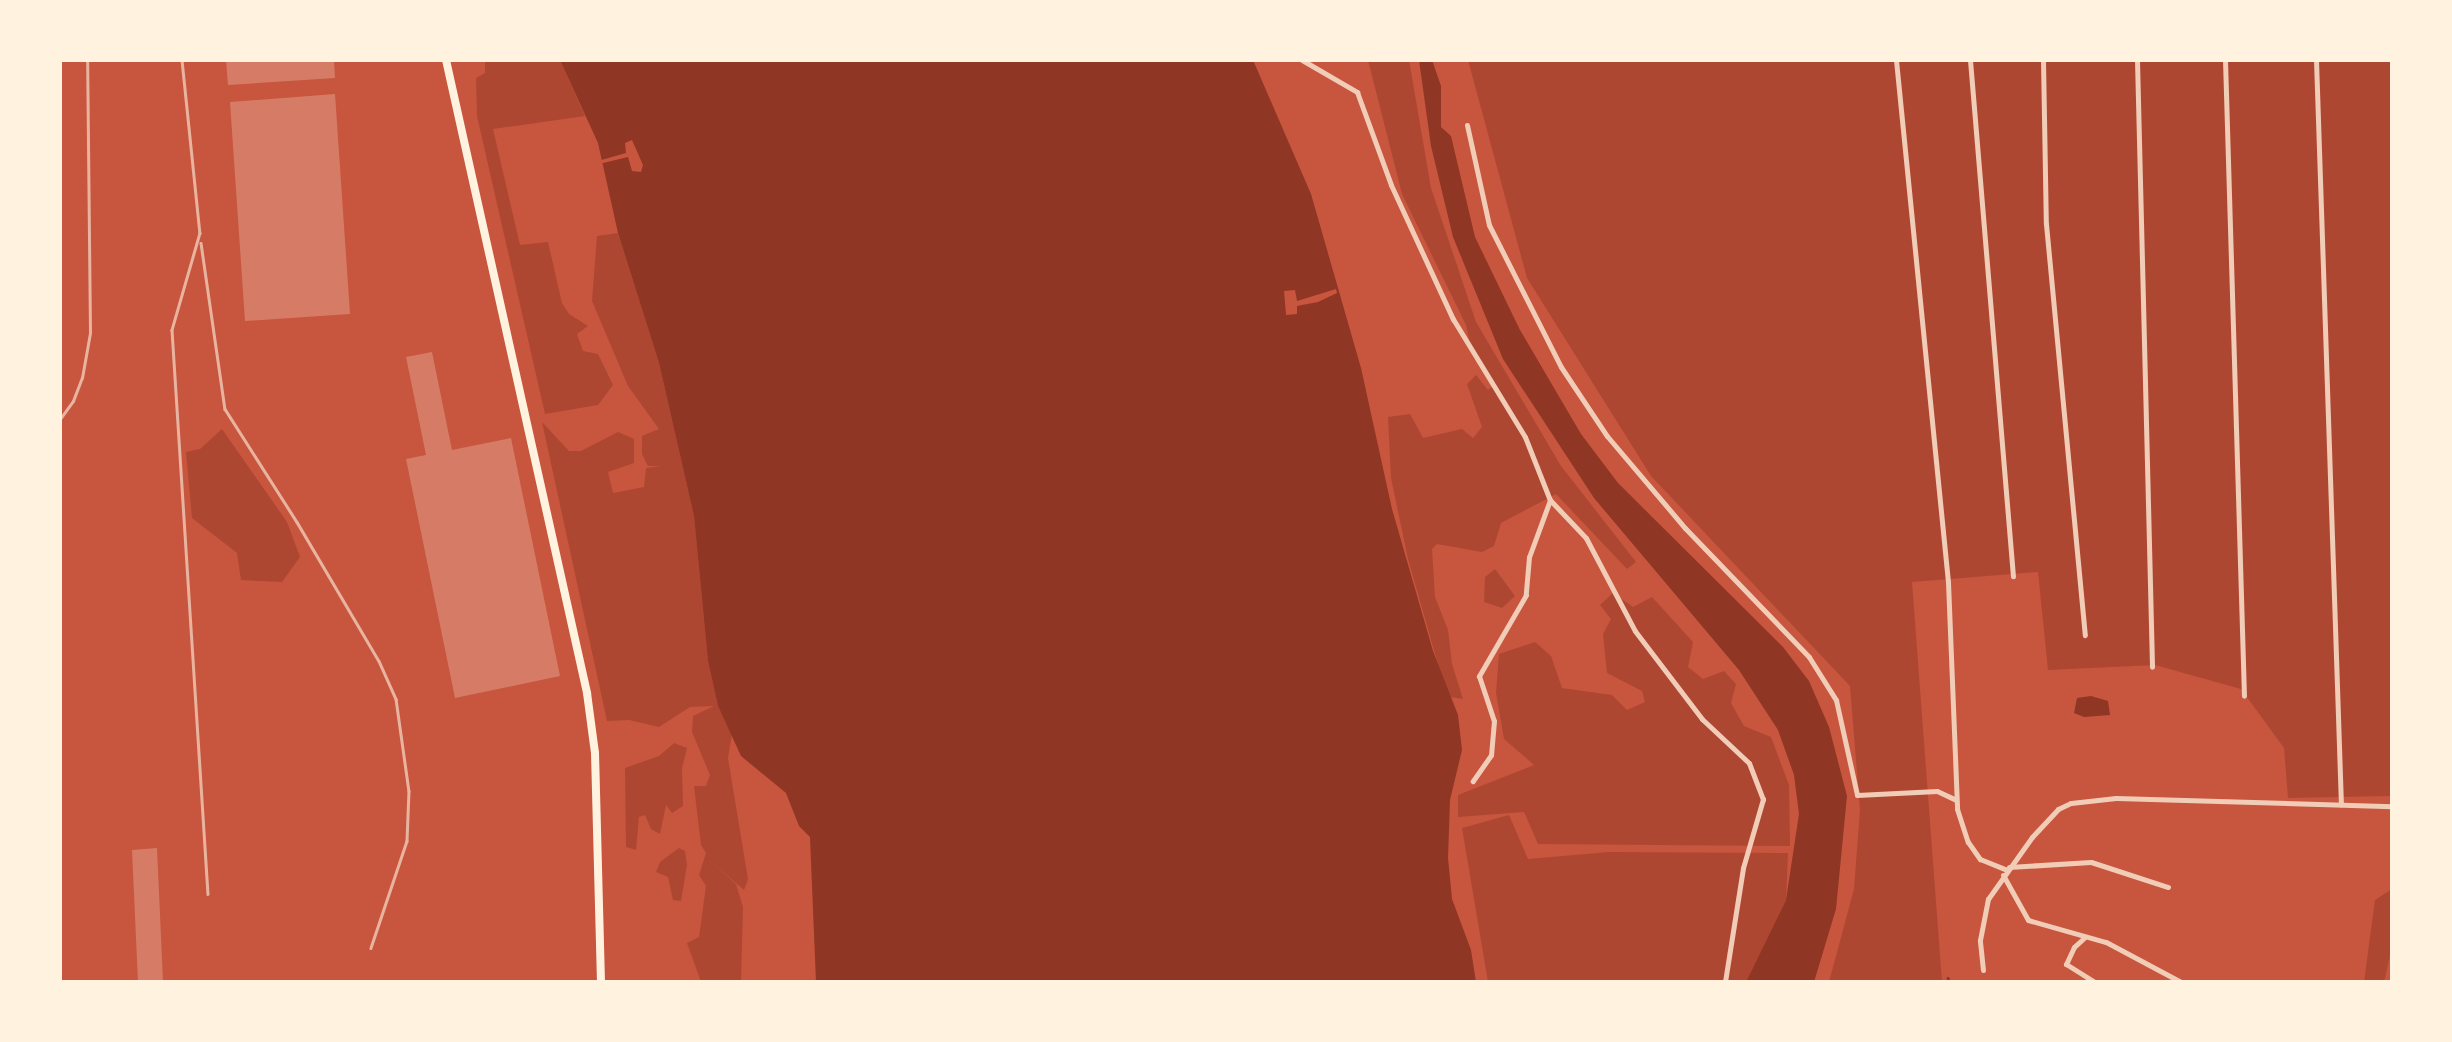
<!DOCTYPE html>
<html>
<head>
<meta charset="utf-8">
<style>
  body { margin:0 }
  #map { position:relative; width:2452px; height:1042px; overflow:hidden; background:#c8553d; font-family:Merriweather,serif }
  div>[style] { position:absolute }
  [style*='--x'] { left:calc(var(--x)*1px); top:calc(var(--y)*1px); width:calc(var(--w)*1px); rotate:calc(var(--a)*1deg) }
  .green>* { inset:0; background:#ae4732 }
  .water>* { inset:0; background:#8f3625 }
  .pier>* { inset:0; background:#c8553d }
  .stream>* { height:2.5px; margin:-1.25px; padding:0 1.25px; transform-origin:1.25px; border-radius:1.25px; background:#8f3625 }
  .building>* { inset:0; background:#d67c66 }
  .minor>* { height:5px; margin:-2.5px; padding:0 2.5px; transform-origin:2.5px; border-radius:2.5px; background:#f1ccb7 }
  .primary>* { height:8px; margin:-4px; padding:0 4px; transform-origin:4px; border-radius:4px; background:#fff3e0 }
  .rail>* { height:2.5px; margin:-1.25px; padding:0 1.25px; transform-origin:1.25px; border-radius:1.25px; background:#e9b49f }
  span { translate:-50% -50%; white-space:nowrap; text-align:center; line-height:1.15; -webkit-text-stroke:8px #fff3e0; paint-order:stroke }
  .frame { position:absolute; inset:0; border:62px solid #fff3e0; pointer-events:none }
</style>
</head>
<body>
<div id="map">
  <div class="green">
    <i style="clip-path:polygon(485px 60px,560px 60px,585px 116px,493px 129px,520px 245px,548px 242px,562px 303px,569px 314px,588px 326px,577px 334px,583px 351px,598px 354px,613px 385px,598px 405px,545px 414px,477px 116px,476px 78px,485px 73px)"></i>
    <i style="clip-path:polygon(1368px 60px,1409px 60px,1431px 188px,1476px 322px,1561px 466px,1636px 562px,1627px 569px,1556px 494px,1501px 523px,1494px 546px,1482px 552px,1437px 544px,1432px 549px,1435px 597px,1448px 630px,1452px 664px,1463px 699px,1450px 697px,1441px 675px,1408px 559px,1391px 478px,1388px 417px,1410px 414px,1423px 438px,1462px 429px,1473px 438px,1482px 427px,1467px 384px,1476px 375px,1488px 390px,1495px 384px,1473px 357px,1466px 325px,1402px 194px)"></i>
    <i style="clip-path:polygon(1468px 60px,2392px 60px,2392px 796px,2288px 798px,2284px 748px,2241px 689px,2155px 665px,2048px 670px,2038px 572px,1912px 582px,1942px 982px,1829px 982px,1854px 889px,1860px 810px,1850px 686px,1651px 476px,1527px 278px)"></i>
    <i style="clip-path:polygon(618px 233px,659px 363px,694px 516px,708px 661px,718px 706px,732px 734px,728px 758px,748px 879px,744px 890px,707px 858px,736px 884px,743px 907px,741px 982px,701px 982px,687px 943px,699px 937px,706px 886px,699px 875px,706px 853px,701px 845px,694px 786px,706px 786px,710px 775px,692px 732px,693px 716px,714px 706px,690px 707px,659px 727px,629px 720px,607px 721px,542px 422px,569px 451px,581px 451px,618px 432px,634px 439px,634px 463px,608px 472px,613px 493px,644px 487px,646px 468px,661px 466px,648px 466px,642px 454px,642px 436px,659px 429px,628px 386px,592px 301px,597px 236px)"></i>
    <i style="clip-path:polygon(222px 429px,287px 522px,300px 557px,282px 582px,241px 580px,237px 553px,192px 518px,186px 452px,200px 449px)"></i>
    <i style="clip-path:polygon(1495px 569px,1515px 596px,1502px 608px,1484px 602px,1485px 577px)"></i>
    <i style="clip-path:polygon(1613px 593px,1633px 607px,1652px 597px,1693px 642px,1688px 667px,1703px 679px,1724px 671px,1736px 684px,1731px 703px,1744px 726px,1771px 737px,1789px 785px,1790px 846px,1538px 844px,1524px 812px,1458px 817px,1458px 795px,1534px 765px,1504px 739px,1496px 693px,1499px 654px,1535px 642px,1551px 656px,1562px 688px,1612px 695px,1627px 710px,1645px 702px,1642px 691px,1607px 673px,1603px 634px,1611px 619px,1600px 605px)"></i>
    <i style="clip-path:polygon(674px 743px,687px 748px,682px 768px,683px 806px,672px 813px,666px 805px,660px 834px,651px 829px,645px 815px,639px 817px,636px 850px,626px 847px,625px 768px,659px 756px)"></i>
    <i style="clip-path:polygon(1509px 815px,1528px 859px,1609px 852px,1788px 853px,1786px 900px,1746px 982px,1488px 982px,1462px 828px)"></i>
    <i style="clip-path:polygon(679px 848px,685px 851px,687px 865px,681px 901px,673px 900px,668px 877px,656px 872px,660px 862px)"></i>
    <i style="clip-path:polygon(2392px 889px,2392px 946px,2384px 982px,2364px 982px,2375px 900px)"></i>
  </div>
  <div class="water">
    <i style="clip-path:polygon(560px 60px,1253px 60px,1311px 194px,1361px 368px,1392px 509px,1433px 651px,1458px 715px,1462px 750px,1450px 800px,1448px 858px,1452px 899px,1471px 950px,1476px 982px,816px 982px,810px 837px,799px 826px,786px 793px,741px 756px,718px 706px,708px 661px,694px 516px,659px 363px,618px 233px,598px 143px)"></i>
    <i style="clip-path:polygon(1419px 60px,1432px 60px,1441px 86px,1441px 127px,1451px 136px,1475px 237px,1520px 330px,1581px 434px,1618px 483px,1783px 647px,1809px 681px,1829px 727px,1847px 796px,1836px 909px,1814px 982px,1746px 982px,1786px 900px,1799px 814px,1794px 775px,1778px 730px,1739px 670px,1594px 498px,1503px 359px,1453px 237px,1431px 146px)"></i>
    <i style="clip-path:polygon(2091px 696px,2108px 701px,2110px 715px,2084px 717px,2074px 713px,2077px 698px)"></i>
  </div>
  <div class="pier">
    <i style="clip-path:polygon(632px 140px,643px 165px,641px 172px,632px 171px,628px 157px,599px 164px,598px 161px,626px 153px,625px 143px)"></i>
    <i style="clip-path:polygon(1336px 289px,1337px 293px,1318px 302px,1297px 306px,1297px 314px,1286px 315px,1284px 291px,1295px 290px,1297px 301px)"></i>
  </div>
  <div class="stream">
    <i style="--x:1948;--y:978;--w:4;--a:76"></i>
  </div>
  <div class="building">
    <i style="clip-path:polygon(226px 60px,334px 60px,335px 78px,228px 85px)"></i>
    <i style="clip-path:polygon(335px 94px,350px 314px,245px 321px,230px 102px)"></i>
    <i style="clip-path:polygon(432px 352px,452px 450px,511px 438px,560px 676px,455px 698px,406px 459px,426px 455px,406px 357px)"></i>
    <i style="clip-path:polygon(157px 848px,163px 982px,138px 982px,132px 850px)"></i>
  </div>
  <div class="minor">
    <i style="--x:1302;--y:60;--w:64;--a:30.2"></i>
    <i style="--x:1357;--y:92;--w:99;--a:69.9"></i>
    <i style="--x:1391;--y:185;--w:148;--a:65.2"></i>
    <i style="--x:1453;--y:319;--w:138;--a:58.6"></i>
    <i style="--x:1525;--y:437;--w:68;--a:68.4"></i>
    <i style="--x:1550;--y:500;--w:61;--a:110.2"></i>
    <i style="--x:1529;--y:557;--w:38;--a:95"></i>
    <i style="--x:1526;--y:595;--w:94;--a:120.1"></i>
    <i style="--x:1479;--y:676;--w:47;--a:71.6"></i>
    <i style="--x:1494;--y:721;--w:34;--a:95"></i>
    <i style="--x:1491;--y:755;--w:32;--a:125"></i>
    <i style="--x:1896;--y:60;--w:525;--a:84.31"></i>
    <i style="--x:1948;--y:582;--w:227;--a:87.7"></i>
    <i style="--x:1957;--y:809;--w:35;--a:72"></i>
    <i style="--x:1968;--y:842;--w:21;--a:55"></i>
    <i style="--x:1980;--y:859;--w:29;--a:22"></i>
    <i style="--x:1970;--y:60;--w:518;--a:85.24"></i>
    <i style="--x:2043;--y:60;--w:164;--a:89"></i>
    <i style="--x:2046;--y:224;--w:413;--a:84.6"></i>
    <i style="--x:2137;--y:60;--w:607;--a:88.58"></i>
    <i style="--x:2225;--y:60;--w:636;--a:88.29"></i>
    <i style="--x:2316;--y:60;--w:745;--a:88.08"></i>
    <i style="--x:1467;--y:125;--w:102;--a:77.6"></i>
    <i style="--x:1489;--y:225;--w:159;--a:63.1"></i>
    <i style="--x:1561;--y:367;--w:83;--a:56.3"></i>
    <i style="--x:1607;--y:436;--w:121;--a:49.7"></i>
    <i style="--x:1685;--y:528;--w:179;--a:46.1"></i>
    <i style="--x:1809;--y:657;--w:51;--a:57.9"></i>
    <i style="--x:1836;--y:700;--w:97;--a:77.5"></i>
    <i style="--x:1857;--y:795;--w:80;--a:-2.9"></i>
    <i style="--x:1937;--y:791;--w:21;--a:25"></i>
    <i style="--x:1550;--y:500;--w:52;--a:46.5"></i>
    <i style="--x:1586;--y:538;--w:105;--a:62.2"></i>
    <i style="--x:1635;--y:631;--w:111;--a:52.7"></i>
    <i style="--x:1702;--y:719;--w:64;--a:43.1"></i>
    <i style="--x:1749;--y:763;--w:39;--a:69"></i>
    <i style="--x:1763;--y:799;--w:72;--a:106.2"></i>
    <i style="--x:1743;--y:868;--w:115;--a:99"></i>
    <i style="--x:2009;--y:867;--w:82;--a:-3.5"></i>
    <i style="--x:2091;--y:862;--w:81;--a:18"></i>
    <i style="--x:2003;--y:875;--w:51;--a:60.9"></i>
    <i style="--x:2028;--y:920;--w:81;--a:15.8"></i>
    <i style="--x:2106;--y:942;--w:85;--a:28.1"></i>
    <i style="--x:2085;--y:937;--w:15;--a:138"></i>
    <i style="--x:2074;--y:947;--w:19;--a:115"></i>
    <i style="--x:2066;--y:964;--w:34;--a:32"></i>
    <i style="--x:1983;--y:970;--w:30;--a:-96"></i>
    <i style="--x:1980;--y:940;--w:42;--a:-79"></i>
    <i style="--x:1988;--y:899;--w:76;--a:-54.6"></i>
    <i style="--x:2032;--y:837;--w:38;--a:-47"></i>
    <i style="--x:2058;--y:809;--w:14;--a:-25"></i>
    <i style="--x:2071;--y:803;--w:45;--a:-6.3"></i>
    <i style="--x:2116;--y:798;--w:276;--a:1.7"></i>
  </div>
  <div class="primary">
    <i style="--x:446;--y:60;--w:649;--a:77.44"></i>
    <i style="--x:587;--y:693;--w:61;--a:82.4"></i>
    <i style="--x:595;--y:753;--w:229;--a:88.5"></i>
  </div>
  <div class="rail">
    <i style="--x:182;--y:60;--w:174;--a:84.1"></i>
    <i style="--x:200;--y:233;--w:101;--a:106.1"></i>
    <i style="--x:172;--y:330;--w:565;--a:86.35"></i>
    <i style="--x:201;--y:243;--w:168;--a:81.8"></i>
    <i style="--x:225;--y:409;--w:134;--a:57.5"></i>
    <i style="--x:297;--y:522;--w:161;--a:59.5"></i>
    <i style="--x:379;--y:661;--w:42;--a:65.9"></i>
    <i style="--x:396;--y:699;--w:93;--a:82"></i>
    <i style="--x:409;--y:791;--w:50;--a:92.3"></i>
    <i style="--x:407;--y:841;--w:113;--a:108.6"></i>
    <i style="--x:60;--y:419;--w:22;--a:-54"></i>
    <i style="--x:73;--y:401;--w:25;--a:-69"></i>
    <i style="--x:82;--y:378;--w:46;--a:-79.9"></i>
    <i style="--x:90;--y:333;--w:273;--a:-90.6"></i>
  </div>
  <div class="frame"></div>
</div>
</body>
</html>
